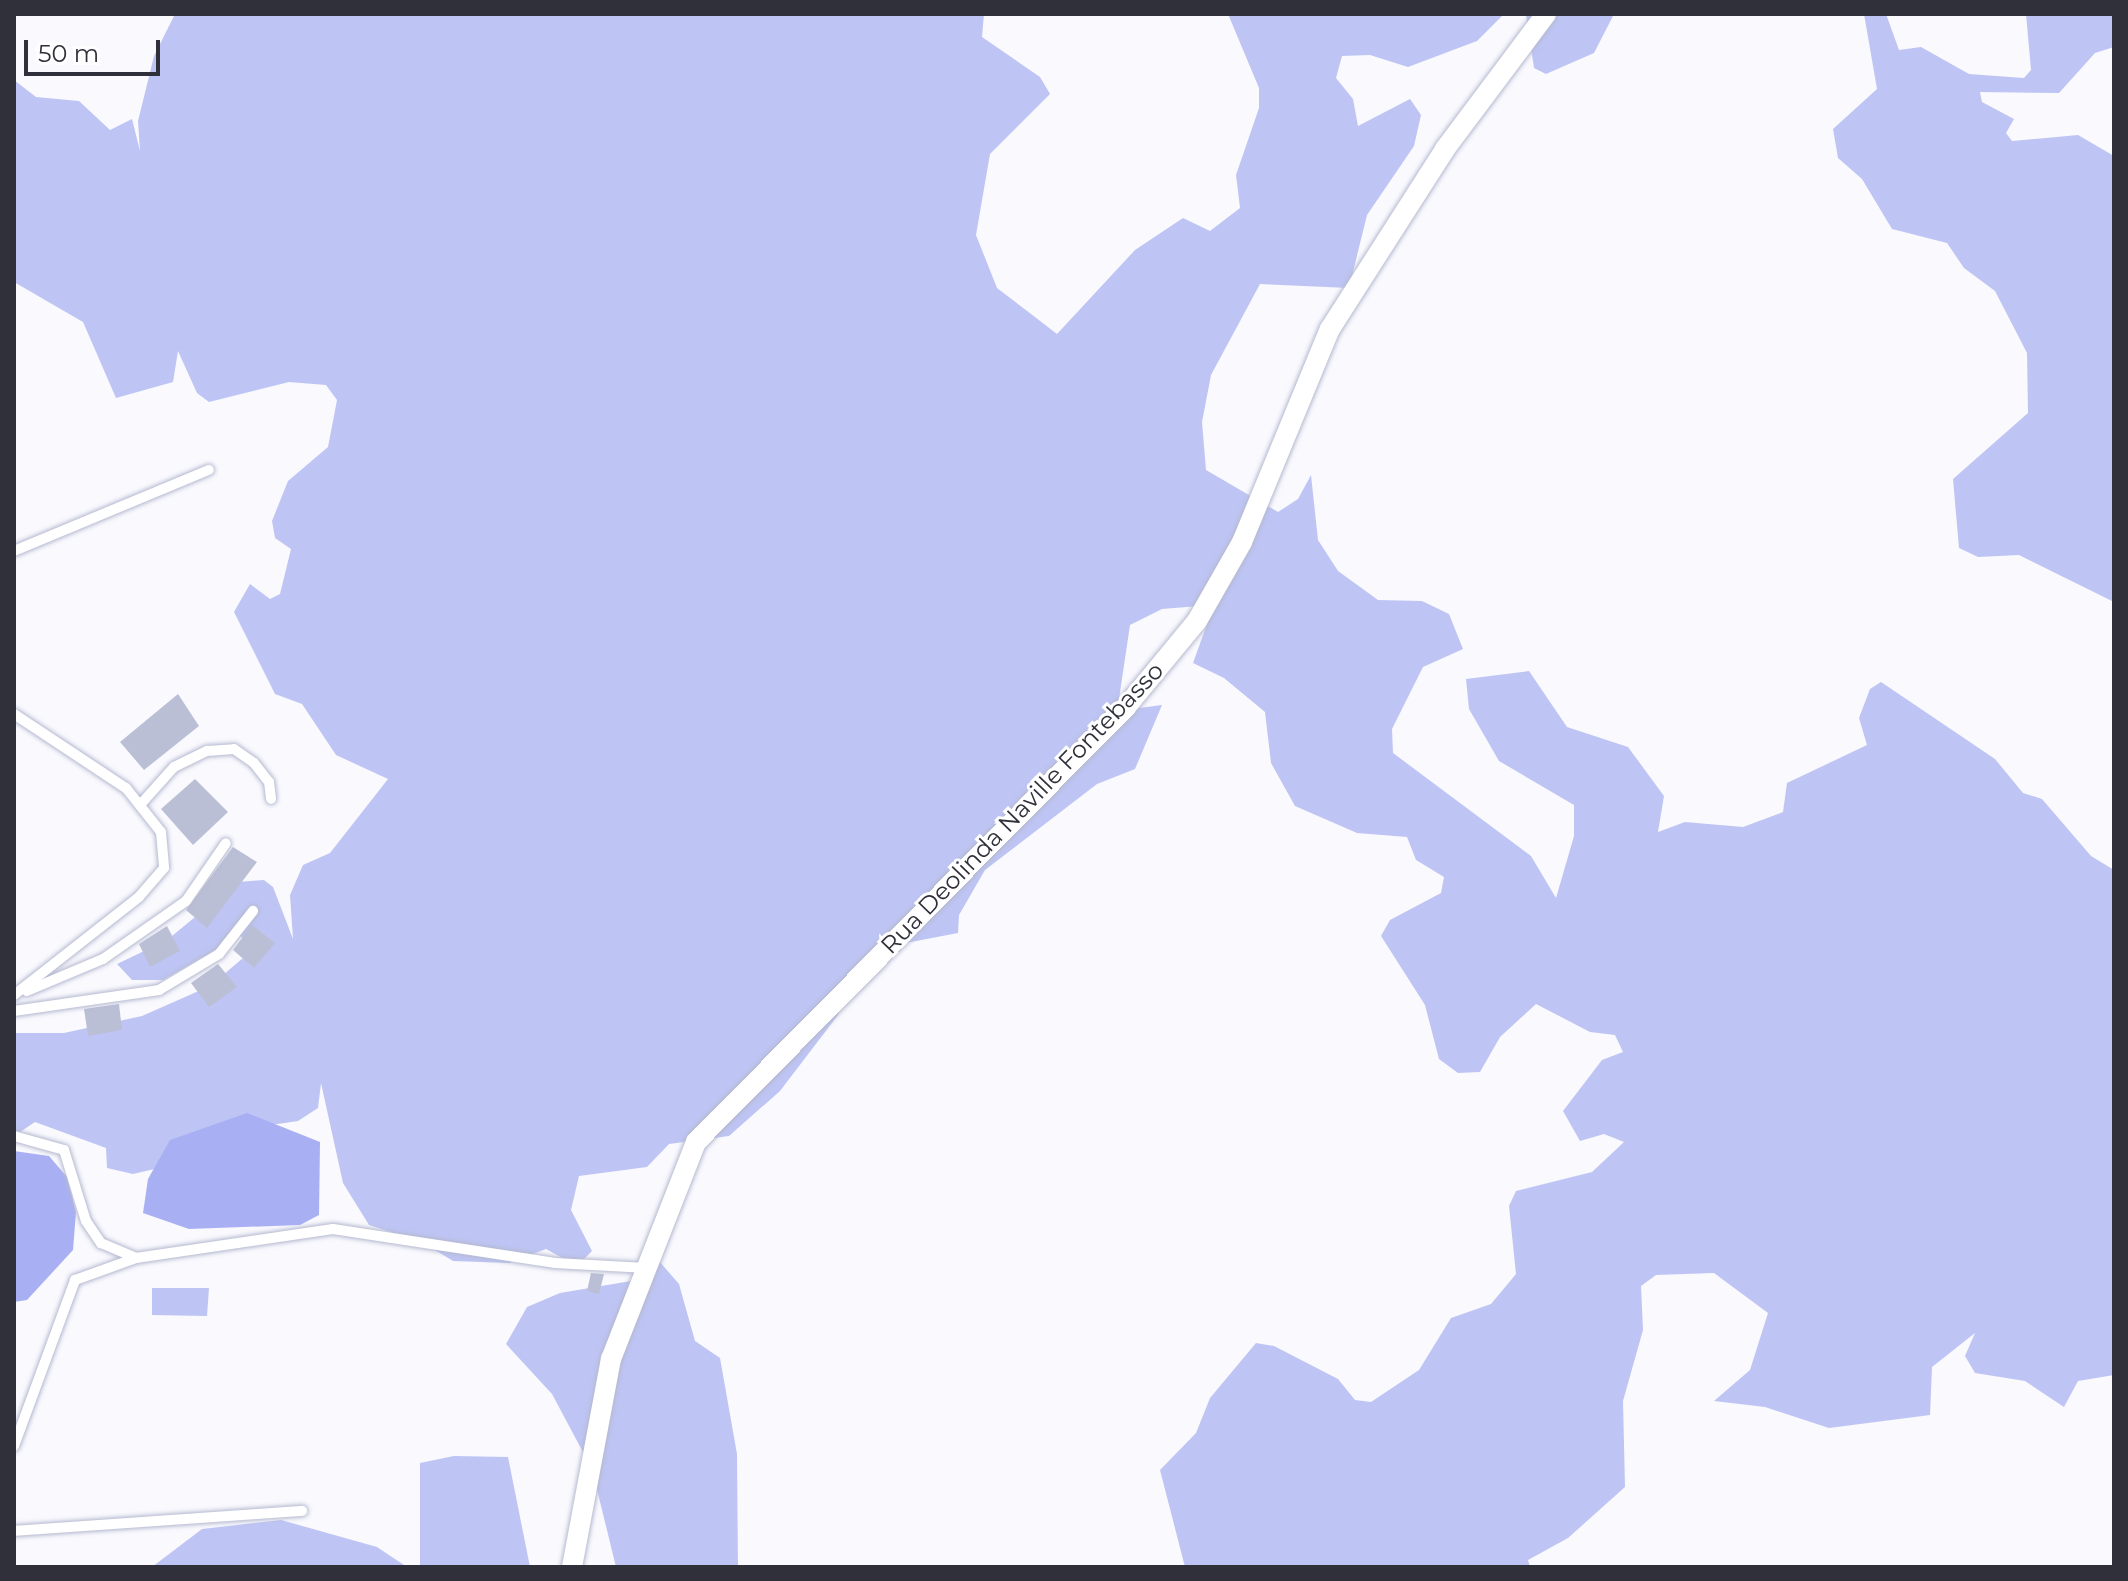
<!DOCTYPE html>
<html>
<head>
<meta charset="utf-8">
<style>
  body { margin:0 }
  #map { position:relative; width:2128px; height:1581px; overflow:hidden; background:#f9f9fe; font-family:Montserrat,sans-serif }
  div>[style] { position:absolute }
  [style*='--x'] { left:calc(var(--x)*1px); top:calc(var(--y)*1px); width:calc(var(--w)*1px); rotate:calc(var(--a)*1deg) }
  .green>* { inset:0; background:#bec5f4 }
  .water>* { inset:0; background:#a8b0f3 }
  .building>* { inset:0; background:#bbbfd6 }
  .roads { filter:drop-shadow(0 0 2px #b5b9d0) drop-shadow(0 0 2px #b5b9d0) }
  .lane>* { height:10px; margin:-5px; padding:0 5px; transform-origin:5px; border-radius:5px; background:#fff }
  .street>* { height:20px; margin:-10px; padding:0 10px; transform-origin:10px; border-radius:10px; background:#fff }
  span { translate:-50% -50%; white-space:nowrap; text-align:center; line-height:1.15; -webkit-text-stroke:6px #fff; paint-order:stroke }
  .street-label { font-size:24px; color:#2f3039 }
  .frame { position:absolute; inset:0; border:16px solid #2f3039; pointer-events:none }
  .scale { position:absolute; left:24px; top:40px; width:136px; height:36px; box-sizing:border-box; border:4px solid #2f3039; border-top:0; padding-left:10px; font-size:24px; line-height:28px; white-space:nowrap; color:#2f3039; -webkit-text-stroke:6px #fff; paint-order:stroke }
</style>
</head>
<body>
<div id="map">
  <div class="green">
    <i style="clip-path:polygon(175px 14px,984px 14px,982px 37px,1040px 77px,1050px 94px,990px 154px,976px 235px,997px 288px,1057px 334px,1135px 250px,1183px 218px,1210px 231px,1240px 208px,1236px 175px,1259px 108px,1259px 88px,1228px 14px,1504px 14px,1477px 41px,1408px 67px,1370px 55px,1342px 56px,1336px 78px,1353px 99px,1358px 126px,1410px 99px,1421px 115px,1414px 146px,1367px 215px,1349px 288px,1260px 284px,1211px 375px,1202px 422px,1206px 470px,1278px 512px,1298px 499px,1311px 475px,1318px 540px,1338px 571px,1378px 600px,1422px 601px,1449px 614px,1463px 649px,1423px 667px,1392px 729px,1393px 753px,1531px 856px,1556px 898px,1574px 836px,1574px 805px,1499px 761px,1469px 709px,1466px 679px,1529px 671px,1567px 727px,1628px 747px,1664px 796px,1658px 832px,1685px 822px,1743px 827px,1783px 812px,1787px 783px,1867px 745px,1859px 718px,1870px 689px,1881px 682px,1995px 759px,2023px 793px,2042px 799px,2091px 856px,2114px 870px,2114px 1375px,2078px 1381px,2064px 1407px,2025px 1381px,1975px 1373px,1965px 1356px,1975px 1333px,1932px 1367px,1930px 1415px,1829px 1428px,1765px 1407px,1714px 1401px,1750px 1370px,1768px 1313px,1714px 1273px,1656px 1275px,1641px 1286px,1643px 1330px,1623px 1401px,1625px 1487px,1568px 1538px,1528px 1560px,1530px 1567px,1185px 1567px,1160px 1470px,1196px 1433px,1210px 1398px,1256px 1343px,1274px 1346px,1338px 1379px,1355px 1400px,1371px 1402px,1419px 1370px,1451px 1318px,1491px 1304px,1516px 1274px,1509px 1206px,1516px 1191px,1592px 1172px,1624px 1142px,1604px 1134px,1580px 1141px,1563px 1111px,1602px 1060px,1623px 1052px,1615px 1035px,1590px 1032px,1536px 1004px,1500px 1037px,1480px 1072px,1458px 1073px,1439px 1059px,1425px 1005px,1381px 936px,1390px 920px,1441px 893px,1444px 877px,1416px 860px,1407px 837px,1357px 833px,1295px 806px,1271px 763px,1265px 712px,1224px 678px,1193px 663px,1211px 613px,1199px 606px,1162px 609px,1130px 625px,1119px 699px,1132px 709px,1162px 705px,1135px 769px,1097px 784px,985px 870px,959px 915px,958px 933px,890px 946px,849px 986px,838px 1015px,780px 1091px,729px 1136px,669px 1144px,647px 1167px,579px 1176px,571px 1210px,592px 1251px,577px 1266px,546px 1249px,509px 1263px,453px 1261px,422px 1242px,369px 1225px,343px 1183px,321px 1083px,318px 1108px,298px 1121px,236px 1130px,167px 1166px,133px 1174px,107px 1168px,106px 1148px,35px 1122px,14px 1136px,14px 1033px,64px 1033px,142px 1016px,210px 986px,243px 958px,247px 941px,240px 936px,163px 980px,132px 980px,117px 964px,167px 940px,238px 882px,264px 880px,273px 887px,293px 939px,290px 895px,303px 865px,330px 853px,388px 779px,336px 755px,302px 704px,275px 694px,234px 612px,250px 584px,270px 599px,280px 594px,291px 549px,275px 538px,272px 521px,288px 481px,328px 447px,337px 400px,326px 385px,289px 382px,209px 402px,197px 393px,178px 351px,173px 382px,116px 398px,83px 322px,14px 282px,14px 80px,36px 97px,79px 101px,110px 130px,132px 119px,140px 151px,138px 121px,154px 56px)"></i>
    <i style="clip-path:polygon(1526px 14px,1614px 14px,1594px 53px,1546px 74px,1534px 68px)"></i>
    <i style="clip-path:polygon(1864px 14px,1886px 14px,1899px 50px,1921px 47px,1969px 74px,2024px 78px,2031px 70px,2026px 14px,2114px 14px,2114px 47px,2095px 53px,2059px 93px,1980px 92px,1982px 102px,2014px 119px,2006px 133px,2012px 141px,2078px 135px,2114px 156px,2114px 602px,2019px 555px,1978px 557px,1959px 548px,1953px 479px,2028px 413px,2027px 353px,1995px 291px,1964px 268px,1947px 243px,1892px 229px,1862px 179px,1838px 158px,1833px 129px,1877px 89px)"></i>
    <i style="clip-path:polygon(659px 1261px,679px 1284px,695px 1341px,720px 1358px,737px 1454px,738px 1567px,616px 1567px,592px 1469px,552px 1394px,506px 1344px,527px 1307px,560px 1293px,637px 1280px)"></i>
    <i style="clip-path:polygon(152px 1288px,209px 1288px,207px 1316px,152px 1315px)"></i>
    <i style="clip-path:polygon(454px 1456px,508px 1457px,530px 1567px,420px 1567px,420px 1463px)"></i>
    <i style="clip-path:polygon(281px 1520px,377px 1547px,407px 1567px,152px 1567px,202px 1529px)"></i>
  </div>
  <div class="water">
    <i style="clip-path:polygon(247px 1113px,320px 1142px,319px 1215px,300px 1225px,189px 1229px,143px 1213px,148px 1179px,170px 1140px)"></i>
    <i style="clip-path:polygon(14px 1151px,49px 1156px,67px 1177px,76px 1212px,73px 1250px,27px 1300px,14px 1302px)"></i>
  </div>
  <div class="building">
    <i style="clip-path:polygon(178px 694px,199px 726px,144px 770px,120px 742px)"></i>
    <i style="clip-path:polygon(195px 779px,228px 812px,193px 845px,161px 809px)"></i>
    <i style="clip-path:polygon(233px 847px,257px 862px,207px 928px,186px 910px)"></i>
    <i style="clip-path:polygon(252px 925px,275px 943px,254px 968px,233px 950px)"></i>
    <i style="clip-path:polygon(167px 926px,180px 951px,150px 967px,139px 944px)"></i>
    <i style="clip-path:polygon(218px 964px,237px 987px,209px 1007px,191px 983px)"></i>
    <i style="clip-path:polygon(119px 1004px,122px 1030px,88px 1036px,84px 1009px)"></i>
    <i style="clip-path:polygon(591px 1273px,604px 1274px,599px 1294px,587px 1291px)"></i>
  </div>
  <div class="roads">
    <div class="lane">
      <i style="--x:14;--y:551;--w:211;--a:-22.6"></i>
      <i style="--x:14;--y:714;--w:134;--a:33.5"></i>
      <i style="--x:126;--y:788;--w:56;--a:51.5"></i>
      <i style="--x:161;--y:832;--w:36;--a:85"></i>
      <i style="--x:164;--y:868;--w:38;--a:131"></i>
      <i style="--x:139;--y:897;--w:159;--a:141.9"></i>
      <i style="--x:140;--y:805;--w:51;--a:-48.2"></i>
      <i style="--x:174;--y:767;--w:37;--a:-26"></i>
      <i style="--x:207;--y:751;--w:27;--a:-4"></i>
      <i style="--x:234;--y:749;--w:24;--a:35"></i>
      <i style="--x:254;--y:763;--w:24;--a:52"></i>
      <i style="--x:269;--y:782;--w:17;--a:83"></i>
      <i style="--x:27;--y:991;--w:82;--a:-22.8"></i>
      <i style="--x:103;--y:959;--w:101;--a:-34.9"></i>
      <i style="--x:186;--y:901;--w:70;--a:-55.4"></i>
      <i style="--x:14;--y:1011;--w:147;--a:-8.2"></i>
      <i style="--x:159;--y:990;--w:70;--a:-31"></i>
      <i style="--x:219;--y:954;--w:55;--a:-51.7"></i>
      <i style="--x:14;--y:1136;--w:52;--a:15.6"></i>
      <i style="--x:64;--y:1150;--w:74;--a:72.8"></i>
      <i style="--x:86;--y:1221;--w:27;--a:56"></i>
      <i style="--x:101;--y:1243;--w:38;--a:23"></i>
      <i style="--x:136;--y:1258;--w:199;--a:-8.4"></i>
      <i style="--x:333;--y:1229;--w:225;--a:8.7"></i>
      <i style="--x:555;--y:1263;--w:92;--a:3.1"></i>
      <i style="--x:14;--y:1446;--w:177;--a:-69.8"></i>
      <i style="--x:75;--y:1280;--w:65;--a:-19.8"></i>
      <i style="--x:14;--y:1531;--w:289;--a:-4"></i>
    </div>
    <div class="street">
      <i style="--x:572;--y:1567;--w:212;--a:-79.4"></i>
      <i style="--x:611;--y:1359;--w:233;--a:-68.6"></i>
      <i style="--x:696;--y:1142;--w:612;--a:-45.33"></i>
      <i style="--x:1126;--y:707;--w:112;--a:-50.5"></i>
      <i style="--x:1197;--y:621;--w:91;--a:-60.3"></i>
      <i style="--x:1242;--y:542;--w:230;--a:-67.6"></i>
      <i style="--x:1330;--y:329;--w:214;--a:-57.4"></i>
      <i style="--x:1445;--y:149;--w:169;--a:-53.2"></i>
    </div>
  </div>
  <div class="street-label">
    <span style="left:1022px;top:808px;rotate:-46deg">Rua Deolinda Naville Fontebasso</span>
  </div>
  <div class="frame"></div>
  <div class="scale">50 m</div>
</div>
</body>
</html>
